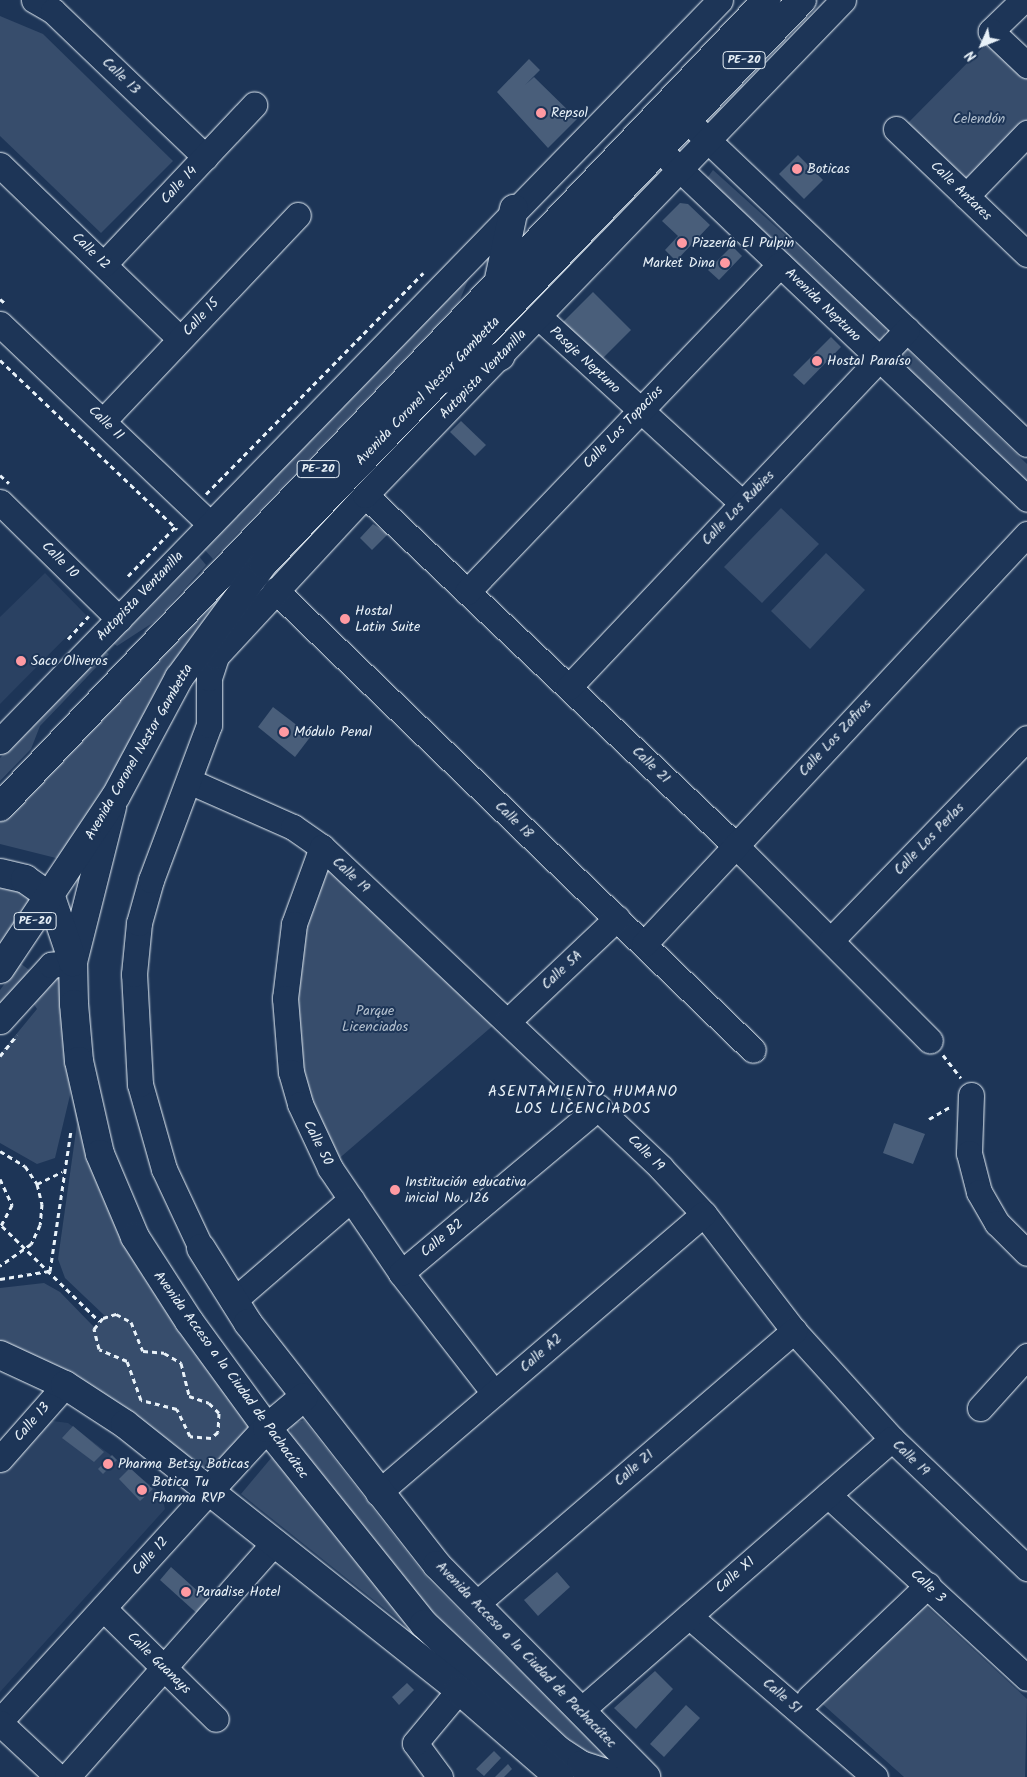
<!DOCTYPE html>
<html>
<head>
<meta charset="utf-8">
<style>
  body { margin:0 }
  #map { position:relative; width:1027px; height:1777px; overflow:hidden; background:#1d3557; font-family:Kalam,sans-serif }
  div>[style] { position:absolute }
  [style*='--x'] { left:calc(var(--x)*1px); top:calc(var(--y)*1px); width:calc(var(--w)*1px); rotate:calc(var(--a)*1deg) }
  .built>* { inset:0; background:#2a4162 }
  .green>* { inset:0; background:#374d6c }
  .building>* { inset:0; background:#495e7a }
  .path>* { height:3px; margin-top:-1.5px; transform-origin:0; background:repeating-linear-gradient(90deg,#e8f1f8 0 5px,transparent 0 9px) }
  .roads { filter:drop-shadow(0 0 1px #e8f1f8) drop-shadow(0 0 1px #e8f1f8) }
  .minor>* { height:25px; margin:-12.5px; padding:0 12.5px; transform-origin:12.5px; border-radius:12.5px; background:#1d3557 }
  .major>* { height:28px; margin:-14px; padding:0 14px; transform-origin:14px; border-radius:14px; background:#1d3557 }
  .highway>* { height:28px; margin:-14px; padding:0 14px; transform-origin:14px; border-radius:14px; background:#1d3557 }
  .dots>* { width:14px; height:14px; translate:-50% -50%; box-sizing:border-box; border:2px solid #1d3557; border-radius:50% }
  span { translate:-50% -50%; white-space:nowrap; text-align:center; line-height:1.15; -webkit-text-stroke:4px #1d3557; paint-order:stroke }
  .shield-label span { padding:1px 4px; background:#1d3557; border:1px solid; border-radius:4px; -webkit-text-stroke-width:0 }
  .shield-label { font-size:12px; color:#e8f1f8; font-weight:700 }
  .street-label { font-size:14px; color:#e8f1f8 }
  .poi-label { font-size:14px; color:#e8f1f8 }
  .left { translate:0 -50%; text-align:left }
  .right { translate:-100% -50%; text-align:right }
  .park-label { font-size:14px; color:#b3c0ce }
  .neighbourhood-label { font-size:15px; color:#e8f1f8; letter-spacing:1px }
  .north { position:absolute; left:957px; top:20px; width:50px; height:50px; -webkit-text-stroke:4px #1d3557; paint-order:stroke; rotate:226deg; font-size:14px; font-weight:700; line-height:20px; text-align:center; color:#e8f1f8 }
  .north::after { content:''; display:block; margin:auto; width:18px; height:22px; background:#e8f1f8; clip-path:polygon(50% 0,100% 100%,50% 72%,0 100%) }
</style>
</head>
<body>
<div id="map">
  <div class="built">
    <i style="clip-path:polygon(45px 573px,87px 616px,0 704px,0 617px)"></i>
    <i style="clip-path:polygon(45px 1420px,68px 1423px,161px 1493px,165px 1509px,0 1692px,0 1471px)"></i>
  </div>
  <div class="green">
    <i style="clip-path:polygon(0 16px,43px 34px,173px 161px,101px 233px,0 136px)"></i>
    <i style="clip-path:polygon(991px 39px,1027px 74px,1027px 137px,972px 194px,903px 128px)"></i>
    <i style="clip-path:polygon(713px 170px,887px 327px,883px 339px,876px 341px,705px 181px)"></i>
    <i style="clip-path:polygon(476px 261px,459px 302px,213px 559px,203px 548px)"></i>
    <i style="clip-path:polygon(903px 345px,1027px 464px,1027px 489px,893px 355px)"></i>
    <i style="clip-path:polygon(781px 508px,819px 544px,762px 603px,724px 567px)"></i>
    <i style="clip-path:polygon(826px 553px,865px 590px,810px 649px,771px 611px)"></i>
    <i style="clip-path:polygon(197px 554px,206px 565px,154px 622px,117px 646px,112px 642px)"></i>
    <i style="clip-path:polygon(227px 587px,60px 859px,0 844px,0 820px)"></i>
    <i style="clip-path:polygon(104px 650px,109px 654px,40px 726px,31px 749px,0 781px,0 758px)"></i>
    <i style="clip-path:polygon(326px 859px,496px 1023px,335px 1162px,308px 1104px,292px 1007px,302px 927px)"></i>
    <i style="clip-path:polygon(0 883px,28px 891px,33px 902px,0 953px)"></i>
    <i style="clip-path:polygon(20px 963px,33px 973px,0 1011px,0 990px)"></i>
    <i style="clip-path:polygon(46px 978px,59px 978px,67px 995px,90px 1137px,256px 1423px,210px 1474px,0 1344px,0 1288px,44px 1283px,60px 1292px,94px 1327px,105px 1316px,65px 1278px,58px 1259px,77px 1124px,71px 1091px,55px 1158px,37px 1164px,0 1143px,0 1054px,37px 1009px,30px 998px)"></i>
    <i style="clip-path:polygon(304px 1420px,428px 1579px,620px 1770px,588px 1757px,557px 1732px,443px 1629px,290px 1437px,291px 1424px)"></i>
    <i style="clip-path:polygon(272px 1457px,406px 1621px,405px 1625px,241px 1494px)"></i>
    <i style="clip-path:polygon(923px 1603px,1027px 1699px,1025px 1777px,904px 1777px,818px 1700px)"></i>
  </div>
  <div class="building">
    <i style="clip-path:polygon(529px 59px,540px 70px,525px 85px,534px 77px,577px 119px,548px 148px,497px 92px)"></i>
    <i style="clip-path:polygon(798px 155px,823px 180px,804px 199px,779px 174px)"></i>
    <i style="clip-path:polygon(680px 203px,688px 204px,710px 225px,676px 261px,665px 250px,678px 236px,662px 221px)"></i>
    <i style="clip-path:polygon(732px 246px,742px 256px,719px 280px,708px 270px)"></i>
    <i style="clip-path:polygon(593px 292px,631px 330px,599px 362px,561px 324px)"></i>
    <i style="clip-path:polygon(831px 337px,841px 347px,804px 385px,793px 375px)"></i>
    <i style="clip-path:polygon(461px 421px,486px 445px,475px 456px,450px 432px)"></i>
    <i style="clip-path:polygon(373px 524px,388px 534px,372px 550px,360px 538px)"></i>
    <i style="clip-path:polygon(273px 707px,311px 736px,295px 757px,258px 727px)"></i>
    <i style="clip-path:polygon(894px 1123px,925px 1134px,913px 1164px,883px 1153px)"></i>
    <i style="clip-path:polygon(73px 1426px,104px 1452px,94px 1462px,62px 1438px)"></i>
    <i style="clip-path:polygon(112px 1455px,117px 1460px,103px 1474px,98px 1469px)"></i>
    <i style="clip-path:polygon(130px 1468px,153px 1489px,140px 1501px,119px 1479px)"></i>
    <i style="clip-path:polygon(171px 1567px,212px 1604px,201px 1617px,160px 1580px)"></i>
    <i style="clip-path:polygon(557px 1572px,570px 1587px,538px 1616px,524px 1600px)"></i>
    <i style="clip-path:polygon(655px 1671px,673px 1689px,636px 1729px,614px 1708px)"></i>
    <i style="clip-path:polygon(407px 1683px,414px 1690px,399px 1705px,392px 1697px)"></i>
    <i style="clip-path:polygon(686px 1705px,700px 1718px,664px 1757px,650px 1744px)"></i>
    <i style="clip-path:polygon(494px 1751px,501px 1758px,484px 1776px,476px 1769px)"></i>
    <i style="clip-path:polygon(508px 1764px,512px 1769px,504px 1777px,495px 1777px)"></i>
  </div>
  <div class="path">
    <i style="--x:0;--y:299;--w:8;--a:40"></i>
    <i style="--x:0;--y:360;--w:245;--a:43.7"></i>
    <i style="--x:0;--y:475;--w:12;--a:42"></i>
    <i style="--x:206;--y:494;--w:310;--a:-45.5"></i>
    <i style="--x:128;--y:576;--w:68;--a:-46.2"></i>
    <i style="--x:68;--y:639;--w:31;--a:-48"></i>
    <i style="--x:943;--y:1055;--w:29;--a:52"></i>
    <i style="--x:0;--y:1056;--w:27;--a:-51"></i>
    <i style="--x:929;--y:1119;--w:24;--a:-30"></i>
    <i style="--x:0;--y:1151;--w:29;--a:31"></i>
    <i style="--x:25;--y:1166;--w:22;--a:56"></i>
    <i style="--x:37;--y:1184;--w:21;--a:76"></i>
    <i style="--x:42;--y:1204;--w:21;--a:95"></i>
    <i style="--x:40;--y:1225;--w:21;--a:115"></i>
    <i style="--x:31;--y:1244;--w:38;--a:145"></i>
    <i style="--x:0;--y:1179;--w:29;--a:65"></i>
    <i style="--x:12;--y:1205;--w:26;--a:118"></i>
    <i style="--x:37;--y:1184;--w:28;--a:-26"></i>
    <i style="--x:2;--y:1226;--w:136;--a:44.4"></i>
    <i style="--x:50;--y:1271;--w:142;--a:-81.5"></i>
    <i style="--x:0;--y:1279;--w:50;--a:-9.3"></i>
    <i style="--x:116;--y:1314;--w:17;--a:28"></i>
    <i style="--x:131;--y:1322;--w:31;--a:68"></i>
    <i style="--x:143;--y:1351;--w:21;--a:5"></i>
    <i style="--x:164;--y:1353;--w:20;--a:30"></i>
    <i style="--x:181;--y:1363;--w:34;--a:76"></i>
    <i style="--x:189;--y:1396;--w:21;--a:19"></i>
    <i style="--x:209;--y:1403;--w:14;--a:45"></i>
    <i style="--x:219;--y:1413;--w:19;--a:93"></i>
    <i style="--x:218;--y:1432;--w:9;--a:139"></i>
    <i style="--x:211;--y:1438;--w:21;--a:-175"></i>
    <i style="--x:190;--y:1436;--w:30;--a:-116"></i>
    <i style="--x:177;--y:1409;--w:37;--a:-166"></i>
    <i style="--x:141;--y:1400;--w:41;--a:-109.7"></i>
    <i style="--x:127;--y:1361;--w:30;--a:-157"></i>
    <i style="--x:99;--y:1349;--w:21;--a:-104"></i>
    <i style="--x:94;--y:1329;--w:14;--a:-51"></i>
    <i style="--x:103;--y:1318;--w:14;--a:-17"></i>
  </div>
  <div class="roads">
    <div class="minor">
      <i style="--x:34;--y:0;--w:22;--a:30"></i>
      <i style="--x:53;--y:11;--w:211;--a:43.8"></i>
      <i style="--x:1023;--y:0;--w:45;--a:135.9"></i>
      <i style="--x:991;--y:31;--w:50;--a:43.4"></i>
      <i style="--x:695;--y:128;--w:458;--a:43.6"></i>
      <i style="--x:896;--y:129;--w:181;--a:43.7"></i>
      <i style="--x:668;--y:158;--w:495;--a:43.5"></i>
      <i style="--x:0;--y:165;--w:250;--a:44"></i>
      <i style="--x:966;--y:196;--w:88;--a:-45.9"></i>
      <i style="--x:104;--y:264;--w:219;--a:-46.7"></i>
      <i style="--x:539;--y:317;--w:275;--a:42.5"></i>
      <i style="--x:0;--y:324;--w:290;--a:43.6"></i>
      <i style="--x:104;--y:420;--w:282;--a:-46.6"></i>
      <i style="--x:365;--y:495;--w:509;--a:43.41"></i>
      <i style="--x:735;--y:845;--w:276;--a:45.1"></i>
      <i style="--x:0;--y:502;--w:167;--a:44.5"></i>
      <i style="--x:275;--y:590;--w:663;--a:43.9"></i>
      <i style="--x:467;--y:592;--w:453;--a:-46.3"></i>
      <i style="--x:569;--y:687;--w:492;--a:-46.6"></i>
      <i style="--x:0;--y:741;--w:1033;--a:-45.82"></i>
      <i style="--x:189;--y:781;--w:114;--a:23.9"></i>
      <i style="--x:293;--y:827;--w:35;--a:35"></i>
      <i style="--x:322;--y:847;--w:467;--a:43.4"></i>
      <i style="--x:661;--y:1168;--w:63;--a:46.9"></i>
      <i style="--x:704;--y:1214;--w:148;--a:52.4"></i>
      <i style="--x:794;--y:1331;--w:146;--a:47.8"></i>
      <i style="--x:892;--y:1439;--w:187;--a:43.7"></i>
      <i style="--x:322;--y:847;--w:82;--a:110"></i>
      <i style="--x:294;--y:924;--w:75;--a:96.9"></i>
      <i style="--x:285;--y:998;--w:74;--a:85.4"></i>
      <i style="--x:291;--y:1072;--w:33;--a:74"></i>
      <i style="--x:300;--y:1104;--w:71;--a:64.9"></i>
      <i style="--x:330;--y:1168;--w:127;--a:55.9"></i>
      <i style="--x:401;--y:1273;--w:152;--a:52.2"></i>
      <i style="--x:831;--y:940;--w:281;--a:-45.9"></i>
      <i style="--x:644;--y:944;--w:561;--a:-46.95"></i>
      <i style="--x:0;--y:1021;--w:76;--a:-47.7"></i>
      <i style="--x:51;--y:965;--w:22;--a:-8"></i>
      <i style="--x:508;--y:1021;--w:150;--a:-43.4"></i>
      <i style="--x:971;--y:1095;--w:58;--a:92"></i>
      <i style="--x:969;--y:1153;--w:40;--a:75.6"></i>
      <i style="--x:979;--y:1192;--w:36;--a:60"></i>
      <i style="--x:997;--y:1223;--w:42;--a:45"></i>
      <i style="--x:201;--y:1248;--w:87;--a:-115.1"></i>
      <i style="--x:164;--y:1169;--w:88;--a:-105.8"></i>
      <i style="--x:140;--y:1084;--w:110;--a:-93.1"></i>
      <i style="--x:134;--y:974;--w:51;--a:-84.4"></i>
      <i style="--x:139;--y:923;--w:45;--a:-74.4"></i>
      <i style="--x:151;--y:880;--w:165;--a:-69.5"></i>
      <i style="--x:209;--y:725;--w:47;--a:-90"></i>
      <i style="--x:209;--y:678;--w:23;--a:-72"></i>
      <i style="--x:216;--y:656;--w:219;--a:-47.2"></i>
      <i style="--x:365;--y:495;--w:688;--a:-46"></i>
      <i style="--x:401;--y:1273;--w:258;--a:-40"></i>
      <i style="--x:233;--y:1301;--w:156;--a:-40.8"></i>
      <i style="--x:980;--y:1408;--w:70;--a:-47.9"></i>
      <i style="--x:0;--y:1459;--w:98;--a:-48.7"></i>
      <i style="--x:378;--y:1493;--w:429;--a:-40.6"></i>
      <i style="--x:828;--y:1495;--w:270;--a:42.6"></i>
      <i style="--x:475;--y:1605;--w:421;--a:-40.7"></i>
      <i style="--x:103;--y:1608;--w:158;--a:44.5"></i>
      <i style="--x:689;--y:1616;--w:246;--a:40.9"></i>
      <i style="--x:809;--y:1698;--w:164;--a:-43.5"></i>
      <i style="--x:580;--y:1711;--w:414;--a:-41.1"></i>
      <i style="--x:0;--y:1721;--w:312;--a:-47.7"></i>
      <i style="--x:0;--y:1723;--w:79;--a:43"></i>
      <i style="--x:67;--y:1777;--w:314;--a:-48.5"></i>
      <i style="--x:440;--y:1777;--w:42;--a:-126.3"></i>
      <i style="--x:415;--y:1743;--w:69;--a:-50.3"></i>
    </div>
    <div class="major">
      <i style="--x:112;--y:807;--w:160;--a:104.1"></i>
      <i style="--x:73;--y:962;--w:42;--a:88.6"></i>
      <i style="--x:74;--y:1004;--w:57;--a:85"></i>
      <i style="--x:79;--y:1061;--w:95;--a:77.3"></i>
      <i style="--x:100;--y:1154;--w:90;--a:67.1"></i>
      <i style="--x:135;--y:1237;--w:100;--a:57.3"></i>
      <i style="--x:189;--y:1321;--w:132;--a:53.9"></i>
      <i style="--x:267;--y:1428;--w:251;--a:51.3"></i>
      <i style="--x:424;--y:1624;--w:184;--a:43.2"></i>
      <i style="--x:558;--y:1750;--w:27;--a:33"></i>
      <i style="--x:581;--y:1765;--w:39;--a:18"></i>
      <i style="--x:201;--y:1248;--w:89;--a:57.9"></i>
      <i style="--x:248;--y:1323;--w:307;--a:52"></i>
      <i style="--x:437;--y:1565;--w:298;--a:45.4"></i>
      <i style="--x:0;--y:1355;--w:72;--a:24.8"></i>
      <i style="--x:65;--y:1385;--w:72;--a:33"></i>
      <i style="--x:125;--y:1424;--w:427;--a:38.5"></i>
      <i style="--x:459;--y:1690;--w:133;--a:41"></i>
      <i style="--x:210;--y:1490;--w:84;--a:-47.4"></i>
      <i style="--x:267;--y:1428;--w:48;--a:-40"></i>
    </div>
    <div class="highway">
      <i style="--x:498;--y:284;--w:77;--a:-78"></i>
      <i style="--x:444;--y:379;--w:61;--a:-22"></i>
      <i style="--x:0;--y:807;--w:1113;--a:-46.46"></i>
      <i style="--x:0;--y:873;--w:26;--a:13"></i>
      <i style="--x:25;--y:879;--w:32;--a:35"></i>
      <i style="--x:51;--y:897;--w:69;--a:71.3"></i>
      <i style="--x:0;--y:969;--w:208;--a:-56.2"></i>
      <i style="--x:116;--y:796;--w:134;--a:-61.9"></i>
      <i style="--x:179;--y:678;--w:142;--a:-53.6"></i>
      <i style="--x:263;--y:564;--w:780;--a:-46.3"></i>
    </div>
  </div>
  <div class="dots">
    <i style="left:541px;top:113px;background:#ff9aa2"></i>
    <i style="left:797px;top:169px;background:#ff9aa2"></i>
    <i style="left:682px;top:243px;background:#ff9aa2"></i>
    <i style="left:725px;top:263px;background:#ff9aa2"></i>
    <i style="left:817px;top:361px;background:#ff9aa2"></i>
    <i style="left:345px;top:619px;background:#ff9aa2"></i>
    <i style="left:21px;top:661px;background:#ff9aa2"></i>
    <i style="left:284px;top:732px;background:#ff9aa2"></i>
    <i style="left:395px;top:1190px;background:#ff9aa2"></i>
    <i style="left:108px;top:1464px;background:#ff9aa2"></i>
    <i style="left:142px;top:1490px;background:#ff9aa2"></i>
    <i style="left:186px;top:1592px;background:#ff9aa2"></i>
  </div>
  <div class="shield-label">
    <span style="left:744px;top:60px">PE-20</span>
    <span style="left:318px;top:469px">PE-20</span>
    <span style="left:35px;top:921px">PE-20</span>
  </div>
  <div class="street-label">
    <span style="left:121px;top:76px;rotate:44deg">Calle 13</span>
    <span style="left:179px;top:185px;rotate:-47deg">Calle 14</span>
    <span style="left:961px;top:191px;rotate:44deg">Calle Antares</span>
    <span style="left:91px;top:251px;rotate:44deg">Calle 12</span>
    <span style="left:823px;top:305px;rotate:44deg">Avenida Neptuno</span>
    <span style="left:201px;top:317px;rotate:-47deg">Calle 15</span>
    <span style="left:585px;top:360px;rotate:43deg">Pasaje Neptuno</span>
    <span style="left:483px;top:374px;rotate:-46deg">Autopista Ventanilla</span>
    <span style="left:428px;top:391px;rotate:-46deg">Avenida Coronel Nestor Gambetta</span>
    <span style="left:106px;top:423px;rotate:44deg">Calle 11</span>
    <span style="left:623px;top:427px;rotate:-46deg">Calle Los Topacios</span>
    <span style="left:738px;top:508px;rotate:-46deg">Calle Los Rubies</span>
    <span style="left:60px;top:560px;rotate:45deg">Calle 10</span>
    <span style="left:140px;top:596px;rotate:-46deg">Autopista Ventanilla</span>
    <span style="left:835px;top:738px;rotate:-47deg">Calle Los Zafiros</span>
    <span style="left:139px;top:752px;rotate:-60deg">Avenida Coronel Nestor Gambetta</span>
    <span style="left:651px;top:765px;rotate:44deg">Calle 21</span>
    <span style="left:514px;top:820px;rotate:44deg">Calle 18</span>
    <span style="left:929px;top:839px;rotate:-46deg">Calle Los Perlas</span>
    <span style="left:351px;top:875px;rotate:43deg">Calle 19</span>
    <span style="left:562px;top:970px;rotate:-43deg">Calle 5A</span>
    <span style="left:318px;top:1143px;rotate:63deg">Calle 50</span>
    <span style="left:646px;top:1153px;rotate:45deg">Calle 19</span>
    <span style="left:442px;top:1238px;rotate:-40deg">Calle B2</span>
    <span style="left:541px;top:1353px;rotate:-41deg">Calle A2</span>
    <span style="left:231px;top:1375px;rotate:54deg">Avenida Acceso a la Ciudad de Pachacútec</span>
    <span style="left:32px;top:1422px;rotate:-49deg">Calle 13</span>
    <span style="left:911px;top:1458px;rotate:44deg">Calle 19</span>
    <span style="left:634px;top:1468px;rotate:-41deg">Calle Z1</span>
    <span style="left:150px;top:1556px;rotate:-48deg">Calle 12</span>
    <span style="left:735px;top:1575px;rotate:-41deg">Calle X1</span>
    <span style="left:928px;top:1586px;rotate:43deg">Calle 3</span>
    <span style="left:526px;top:1655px;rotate:46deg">Avenida Acceso a la Ciudad de Pachacútec</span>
    <span style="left:159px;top:1663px;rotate:44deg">Calle Guanays</span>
    <span style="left:782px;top:1696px;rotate:41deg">Calle 51</span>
  </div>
  <div class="poi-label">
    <span class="left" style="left:551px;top:113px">Repsol</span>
    <span class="left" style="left:807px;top:169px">Boticas</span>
    <span class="left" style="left:692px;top:243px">Pizzería El Pulpin</span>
    <span class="right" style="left:715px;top:263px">Market Dina</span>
    <span class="left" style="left:827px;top:361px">Hostal Paraíso</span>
    <span class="left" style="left:355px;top:619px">Hostal<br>Latin Suite</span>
    <span class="left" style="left:31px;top:661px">Saco Oliveros</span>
    <span class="left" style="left:294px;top:732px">Módulo Penal</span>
    <span class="left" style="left:405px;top:1190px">Institución educativa<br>inicial No. 126</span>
    <span class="left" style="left:118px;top:1464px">Pharma Betsy Boticas</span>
    <span class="left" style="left:152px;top:1490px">Botica Tu<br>Fharma RVP</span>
    <span class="left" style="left:196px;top:1592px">Paradise Hotel</span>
  </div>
  <div class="park-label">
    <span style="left:979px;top:119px">Celendón</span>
    <span style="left:375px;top:1019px">Parque<br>Licenciados</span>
  </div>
  <div class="neighbourhood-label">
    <span style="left:583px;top:1101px">ASENTAMIENTO HUMANO<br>LOS LICENCIADOS</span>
  </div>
  <div class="north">N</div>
</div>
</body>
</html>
